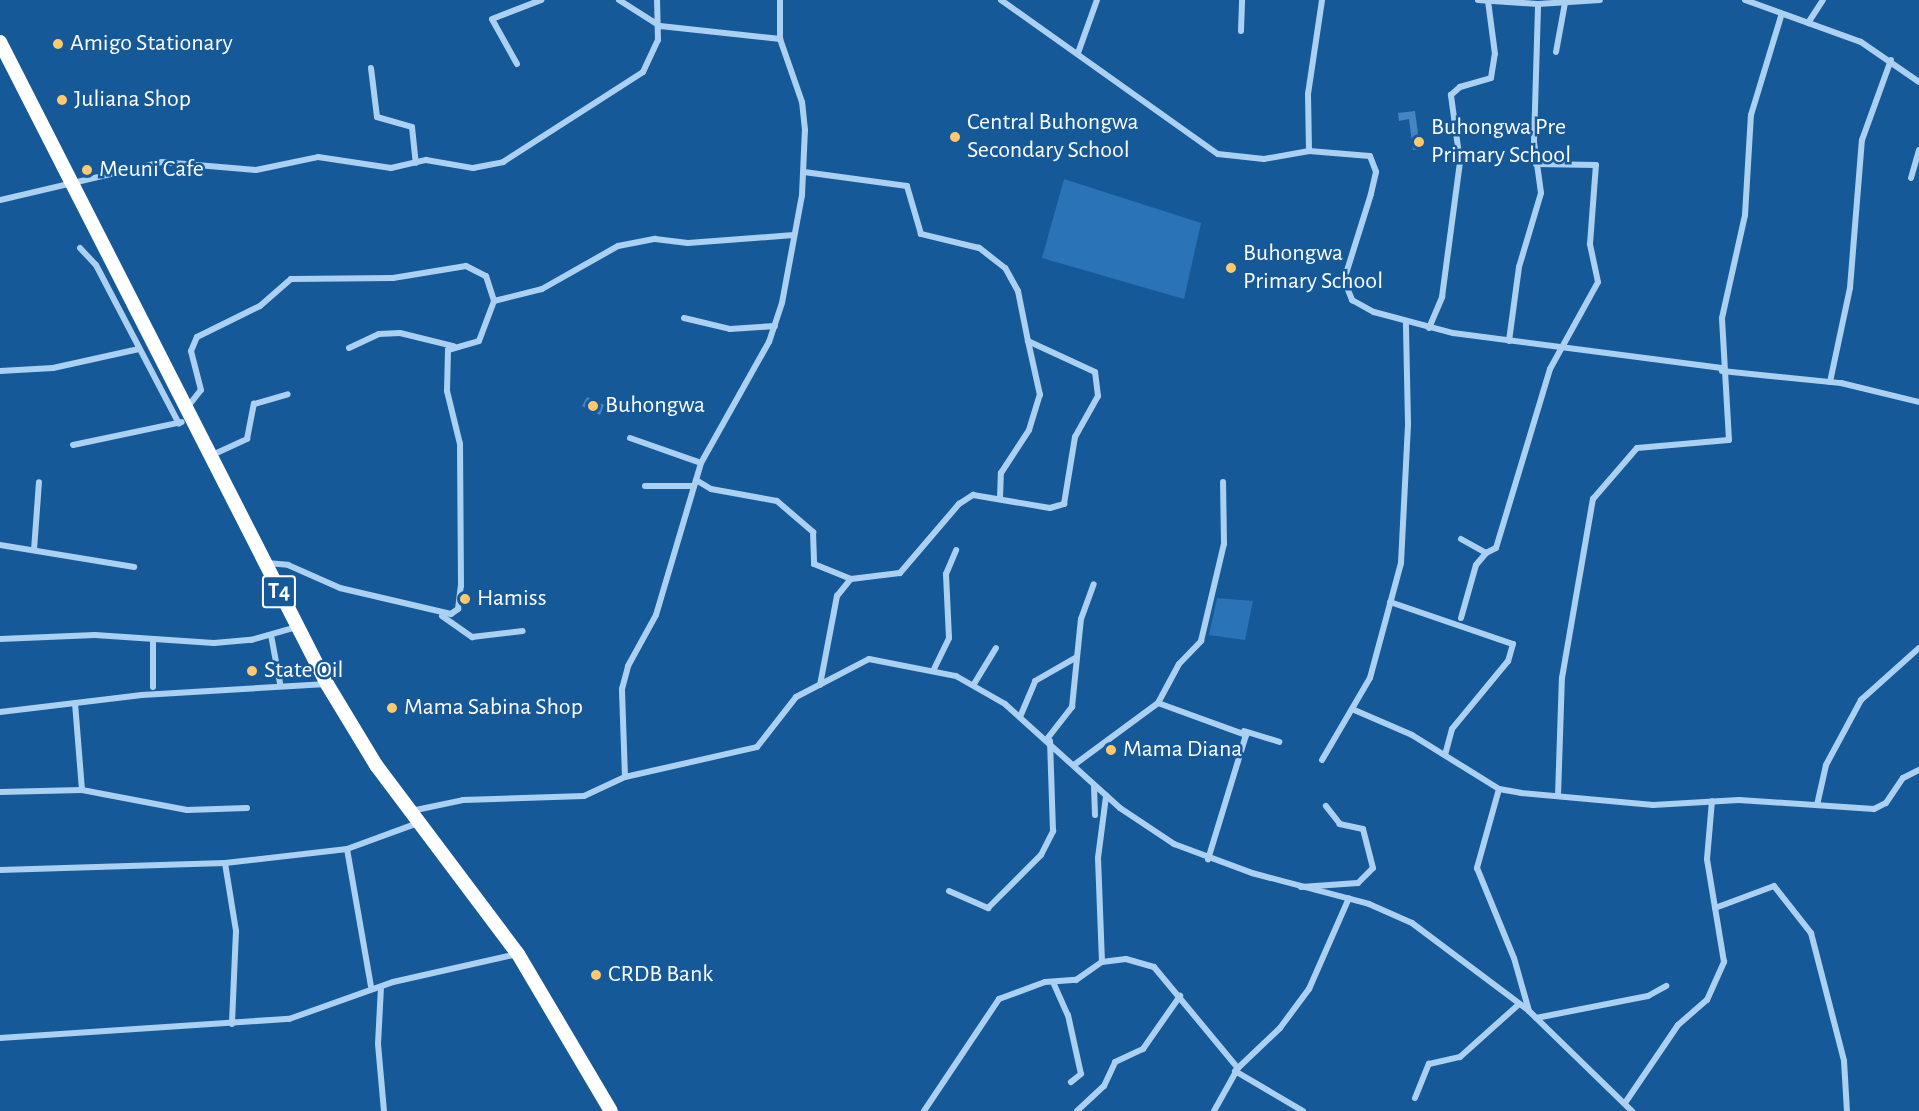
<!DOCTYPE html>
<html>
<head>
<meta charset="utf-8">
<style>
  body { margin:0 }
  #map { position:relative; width:1919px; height:1111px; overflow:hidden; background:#165999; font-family:"Alegreya Sans",sans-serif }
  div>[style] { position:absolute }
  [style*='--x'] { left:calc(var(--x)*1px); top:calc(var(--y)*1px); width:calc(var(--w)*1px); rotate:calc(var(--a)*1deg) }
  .green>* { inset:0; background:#2a73b7 }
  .building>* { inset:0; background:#4485c2 }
  .street>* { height:6px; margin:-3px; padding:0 3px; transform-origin:3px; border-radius:3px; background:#abd0f2 }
  .highway>* { height:14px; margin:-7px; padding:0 7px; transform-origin:7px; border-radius:7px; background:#fff }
  .dots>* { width:16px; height:16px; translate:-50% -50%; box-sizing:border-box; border:3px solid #165999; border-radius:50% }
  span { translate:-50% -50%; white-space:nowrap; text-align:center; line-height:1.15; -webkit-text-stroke:5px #165999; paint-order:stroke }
  .shield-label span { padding:2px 4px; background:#165999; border:2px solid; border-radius:4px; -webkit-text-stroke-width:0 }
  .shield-label { font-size:22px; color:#fff; font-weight:700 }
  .poi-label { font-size:24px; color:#fff }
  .left { translate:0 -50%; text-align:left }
</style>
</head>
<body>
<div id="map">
  <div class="green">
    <i style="clip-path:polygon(1064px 179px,1201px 223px,1184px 299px,1042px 258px)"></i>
    <i style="clip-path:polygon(1217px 598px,1253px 601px,1245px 640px,1209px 635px)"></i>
  </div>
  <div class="building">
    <i style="clip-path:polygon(1415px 111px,1420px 149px,1413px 150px,1409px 119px,1399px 121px,1398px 113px)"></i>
    <i style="clip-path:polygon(587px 397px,604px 405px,600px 415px,582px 406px)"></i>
  </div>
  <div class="street">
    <i style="--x:619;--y:0;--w:49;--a:32.4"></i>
    <i style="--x:660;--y:26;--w:121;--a:6.2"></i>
    <i style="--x:1001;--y:0;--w:266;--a:35.4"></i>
    <i style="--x:1218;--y:154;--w:46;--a:6.2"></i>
    <i style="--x:1264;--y:159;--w:46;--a:-10.1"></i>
    <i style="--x:1309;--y:151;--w:61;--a:4.7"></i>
    <i style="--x:1370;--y:156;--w:17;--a:69"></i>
    <i style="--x:1376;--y:172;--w:23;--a:103"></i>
    <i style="--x:1371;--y:194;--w:90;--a:107.4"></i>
    <i style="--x:1344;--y:280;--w:22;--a:68"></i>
    <i style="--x:1352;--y:300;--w:25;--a:29"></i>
    <i style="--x:1374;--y:312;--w:82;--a:14.9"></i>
    <i style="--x:1453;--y:333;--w:271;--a:7.4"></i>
    <i style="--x:1478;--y:0;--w:60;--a:3.8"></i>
    <i style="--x:1538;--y:4;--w:62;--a:-3.7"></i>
    <i style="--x:1745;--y:0;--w:123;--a:19.9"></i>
    <i style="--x:1861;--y:42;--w:70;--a:34.6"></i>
    <i style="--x:1808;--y:23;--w:27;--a:-57"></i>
    <i style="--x:1241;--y:31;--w:31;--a:-88"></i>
    <i style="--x:1556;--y:52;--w:50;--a:-79.6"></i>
    <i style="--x:1078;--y:53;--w:56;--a:-70.3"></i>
    <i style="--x:517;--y:64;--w:51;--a:-119.1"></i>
    <i style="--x:492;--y:19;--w:53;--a:-21.2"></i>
    <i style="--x:371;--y:68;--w:49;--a:83"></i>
    <i style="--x:377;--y:117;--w:36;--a:16"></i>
    <i style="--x:412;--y:127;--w:36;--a:84"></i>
    <i style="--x:1309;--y:151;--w:57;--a:-91"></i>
    <i style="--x:1308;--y:94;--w:95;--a:-81.5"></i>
    <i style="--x:1911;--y:178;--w:29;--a:-74"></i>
    <i style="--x:0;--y:200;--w:166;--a:-13.2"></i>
    <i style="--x:162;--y:162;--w:94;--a:4.9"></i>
    <i style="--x:256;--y:170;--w:63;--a:-11.8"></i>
    <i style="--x:318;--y:157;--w:74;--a:8.6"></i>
    <i style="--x:391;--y:168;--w:36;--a:-13"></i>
    <i style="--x:426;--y:160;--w:48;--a:9.7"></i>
    <i style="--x:473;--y:168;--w:31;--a:-11"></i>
    <i style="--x:503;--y:162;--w:166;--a:-32.7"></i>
    <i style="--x:643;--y:72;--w:35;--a:-65"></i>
    <i style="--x:658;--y:40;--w:40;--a:-91.4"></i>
    <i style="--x:80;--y:248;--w:23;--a:47"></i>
    <i style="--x:96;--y:265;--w:179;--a:62.4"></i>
    <i style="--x:684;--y:318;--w:47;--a:13.4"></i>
    <i style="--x:730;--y:329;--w:45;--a:-3.8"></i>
    <i style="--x:1429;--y:328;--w:34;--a:-67"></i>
    <i style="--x:1442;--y:297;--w:136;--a:-82.4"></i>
    <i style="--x:1460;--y:162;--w:68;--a:-97.7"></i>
    <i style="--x:1451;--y:95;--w:12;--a:-42"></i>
    <i style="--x:1460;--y:87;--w:32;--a:-16"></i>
    <i style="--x:1491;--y:78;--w:24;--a:-81"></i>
    <i style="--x:1495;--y:54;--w:53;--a:-97.5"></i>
    <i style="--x:1509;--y:341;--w:75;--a:-82.3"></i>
    <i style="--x:1519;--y:267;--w:77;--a:-73.4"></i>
    <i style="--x:1541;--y:193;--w:51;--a:-97.8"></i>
    <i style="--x:1534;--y:142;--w:138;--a:-88.3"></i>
    <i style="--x:349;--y:348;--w:33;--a:-25"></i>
    <i style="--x:379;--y:334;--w:21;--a:-3"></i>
    <i style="--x:400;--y:333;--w:55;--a:13.8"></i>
    <i style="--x:0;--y:371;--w:53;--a:-3.2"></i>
    <i style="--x:53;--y:368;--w:88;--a:-12.5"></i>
    <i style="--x:1722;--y:371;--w:120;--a:5.8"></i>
    <i style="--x:1841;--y:383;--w:80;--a:13.7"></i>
    <i style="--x:1830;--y:382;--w:96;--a:-78"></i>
    <i style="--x:1850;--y:288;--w:148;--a:-85.4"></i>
    <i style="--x:1862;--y:140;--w:85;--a:-70.1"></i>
    <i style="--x:186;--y:409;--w:24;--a:-52"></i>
    <i style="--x:201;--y:390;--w:40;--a:-104.4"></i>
    <i style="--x:191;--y:351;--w:15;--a:-67"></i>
    <i style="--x:197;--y:337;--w:70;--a:-26.2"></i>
    <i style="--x:260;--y:306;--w:41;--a:-41.1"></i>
    <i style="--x:291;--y:279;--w:102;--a:-0.6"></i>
    <i style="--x:393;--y:278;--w:74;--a:-9.3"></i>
    <i style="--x:466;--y:266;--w:22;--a:27"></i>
    <i style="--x:486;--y:276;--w:26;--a:72"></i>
    <i style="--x:630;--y:438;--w:75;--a:19.4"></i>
    <i style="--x:73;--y:445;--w:111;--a:-11.9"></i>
    <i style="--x:210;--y:456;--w:41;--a:-24.7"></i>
    <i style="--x:247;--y:439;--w:36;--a:-79"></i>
    <i style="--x:254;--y:404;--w:35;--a:-16"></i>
    <i style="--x:696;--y:480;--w:17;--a:31"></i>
    <i style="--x:711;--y:489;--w:67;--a:10.3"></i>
    <i style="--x:777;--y:501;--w:48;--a:40.7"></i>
    <i style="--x:813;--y:532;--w:32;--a:88"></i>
    <i style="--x:814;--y:564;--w:40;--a:22"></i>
    <i style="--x:851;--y:579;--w:49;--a:-7"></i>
    <i style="--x:900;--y:573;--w:91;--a:-49.5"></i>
    <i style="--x:959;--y:504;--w:17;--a:-33"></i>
    <i style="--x:973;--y:495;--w:78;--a:9.6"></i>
    <i style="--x:1050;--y:508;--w:15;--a:-16"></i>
    <i style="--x:1064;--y:504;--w:68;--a:-80.7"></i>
    <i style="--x:1075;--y:437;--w:47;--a:-60.7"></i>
    <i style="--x:1098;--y:396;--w:24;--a:-97"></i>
    <i style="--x:1095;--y:372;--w:74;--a:-155.2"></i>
    <i style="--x:1028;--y:341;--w:51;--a:-101.3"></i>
    <i style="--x:1018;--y:291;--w:26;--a:-119"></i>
    <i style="--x:1005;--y:268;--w:33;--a:-142"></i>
    <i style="--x:979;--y:248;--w:60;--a:-166.4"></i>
    <i style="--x:921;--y:234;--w:50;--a:-106.3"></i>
    <i style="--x:907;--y:186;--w:104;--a:-172.3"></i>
    <i style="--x:645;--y:486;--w:49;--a:0"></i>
    <i style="--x:1000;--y:498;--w:25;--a:-88"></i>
    <i style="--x:1001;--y:473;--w:51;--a:-56.9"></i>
    <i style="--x:1029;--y:430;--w:37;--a:-73"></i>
    <i style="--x:1040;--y:395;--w:55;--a:-102.5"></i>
    <i style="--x:1461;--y:539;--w:29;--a:29"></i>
    <i style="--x:1486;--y:553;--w:11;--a:-27"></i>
    <i style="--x:1496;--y:548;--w:187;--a:-73.2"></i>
    <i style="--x:1550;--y:369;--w:99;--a:-61.1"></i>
    <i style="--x:1598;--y:282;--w:39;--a:-102"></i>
    <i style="--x:1590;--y:244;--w:79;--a:-85.7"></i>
    <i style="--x:1596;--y:165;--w:60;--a:-179"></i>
    <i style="--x:0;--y:545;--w:136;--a:9.3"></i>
    <i style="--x:34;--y:550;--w:68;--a:-85.8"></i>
    <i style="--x:267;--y:563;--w:21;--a:5"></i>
    <i style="--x:288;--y:565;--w:57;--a:23.9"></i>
    <i style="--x:340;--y:588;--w:114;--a:13.2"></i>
    <i style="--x:451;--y:614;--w:9;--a:-36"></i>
    <i style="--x:458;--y:609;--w:23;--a:-83"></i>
    <i style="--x:461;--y:586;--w:142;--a:-90.4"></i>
    <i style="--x:460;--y:444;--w:55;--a:-103.8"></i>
    <i style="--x:447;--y:391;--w:41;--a:-88.6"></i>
    <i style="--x:448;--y:350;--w:32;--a:-16"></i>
    <i style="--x:479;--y:341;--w:43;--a:-69.4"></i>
    <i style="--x:494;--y:301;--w:49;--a:-14"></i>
    <i style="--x:542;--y:289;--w:87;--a:-29.5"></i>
    <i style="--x:618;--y:246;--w:38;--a:-11"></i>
    <i style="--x:655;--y:239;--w:33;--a:7"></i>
    <i style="--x:688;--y:243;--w:106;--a:-4.3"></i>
    <i style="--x:1390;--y:602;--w:130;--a:18.9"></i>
    <i style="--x:1513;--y:644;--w:18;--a:106"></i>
    <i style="--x:1508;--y:661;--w:88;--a:129.5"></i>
    <i style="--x:1452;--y:729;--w:27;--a:105"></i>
    <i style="--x:442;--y:616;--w:37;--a:35"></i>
    <i style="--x:472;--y:637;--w:51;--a:-6.7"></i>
    <i style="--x:1461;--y:618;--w:55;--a:-74.2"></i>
    <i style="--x:1476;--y:565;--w:16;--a:-50"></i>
    <i style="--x:271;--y:635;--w:49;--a:79.4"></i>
    <i style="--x:0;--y:639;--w:95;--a:-2.4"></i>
    <i style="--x:95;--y:635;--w:119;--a:3.8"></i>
    <i style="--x:214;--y:643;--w:37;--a:-5"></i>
    <i style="--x:251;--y:640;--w:48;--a:-15.8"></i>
    <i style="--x:153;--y:641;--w:46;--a:90"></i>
    <i style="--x:934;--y:669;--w:34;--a:-64"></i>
    <i style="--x:949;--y:638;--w:64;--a:-92.7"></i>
    <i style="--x:946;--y:574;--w:26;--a:-67"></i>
    <i style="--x:974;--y:684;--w:42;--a:-58.6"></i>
    <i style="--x:820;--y:685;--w:91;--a:-79.2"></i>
    <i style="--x:837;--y:596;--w:22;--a:-51"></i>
    <i style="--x:75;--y:703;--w:87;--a:85.4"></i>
    <i style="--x:1158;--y:703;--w:94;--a:20"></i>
    <i style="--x:1246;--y:735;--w:130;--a:107"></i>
    <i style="--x:1352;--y:709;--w:65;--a:23.4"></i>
    <i style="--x:1412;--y:735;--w:102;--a:31.8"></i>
    <i style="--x:1499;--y:789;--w:22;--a:10"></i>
    <i style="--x:1521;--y:793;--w:133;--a:5.2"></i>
    <i style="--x:1653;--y:805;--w:86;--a:-3.3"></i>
    <i style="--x:1739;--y:800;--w:135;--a:3.8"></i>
    <i style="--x:1874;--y:809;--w:13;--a:-27"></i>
    <i style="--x:1886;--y:803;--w:30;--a:-56"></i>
    <i style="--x:1903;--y:778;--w:18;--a:-27"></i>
    <i style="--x:0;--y:712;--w:143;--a:-6.8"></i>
    <i style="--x:142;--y:695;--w:185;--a:-3.4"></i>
    <i style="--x:1020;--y:717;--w:39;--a:-67"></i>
    <i style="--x:1035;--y:681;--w:48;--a:-29.7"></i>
    <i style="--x:1244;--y:731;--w:37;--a:17"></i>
    <i style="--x:1047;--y:739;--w:41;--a:-52"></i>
    <i style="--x:1072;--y:707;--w:88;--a:-84.2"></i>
    <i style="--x:1081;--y:619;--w:37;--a:-70"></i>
    <i style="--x:1322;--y:760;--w:95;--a:-59.7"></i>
    <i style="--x:1370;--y:678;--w:119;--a:-74.9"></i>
    <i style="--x:1401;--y:563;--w:140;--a:-87.1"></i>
    <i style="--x:1408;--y:423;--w:99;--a:-91.2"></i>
    <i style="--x:1074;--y:765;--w:104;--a:-36.4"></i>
    <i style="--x:1158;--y:703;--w:44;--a:-61.7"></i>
    <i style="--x:1179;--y:664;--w:32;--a:-46"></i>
    <i style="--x:1201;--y:641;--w:100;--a:-76.7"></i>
    <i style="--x:1224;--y:544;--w:62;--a:-90.9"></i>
    <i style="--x:625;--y:777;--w:135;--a:-12.8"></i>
    <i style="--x:757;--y:747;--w:63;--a:-52"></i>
    <i style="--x:796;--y:697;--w:82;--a:-27.5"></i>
    <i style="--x:869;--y:659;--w:89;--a:11.1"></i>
    <i style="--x:956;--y:676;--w:56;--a:29.7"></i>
    <i style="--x:1005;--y:704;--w:155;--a:42.1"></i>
    <i style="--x:1120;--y:808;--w:65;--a:33.7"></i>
    <i style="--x:1174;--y:844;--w:83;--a:20.4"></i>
    <i style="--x:1252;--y:873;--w:121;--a:14.8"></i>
    <i style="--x:1369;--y:904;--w:47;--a:23.8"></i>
    <i style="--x:1412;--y:923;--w:146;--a:36.9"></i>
    <i style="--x:1529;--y:1011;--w:144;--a:44.2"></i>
    <i style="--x:1094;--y:786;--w:29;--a:88"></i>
    <i style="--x:1499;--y:789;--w:82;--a:105.6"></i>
    <i style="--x:1477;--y:868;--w:97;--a:67.7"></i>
    <i style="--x:1514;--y:958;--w:55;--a:74.2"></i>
    <i style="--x:0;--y:792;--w:82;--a:-1.4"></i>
    <i style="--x:82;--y:790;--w:107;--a:10.8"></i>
    <i style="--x:187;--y:810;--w:60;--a:-1.9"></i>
    <i style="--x:1558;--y:796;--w:118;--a:-88.1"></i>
    <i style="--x:1562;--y:678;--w:182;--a:-80.2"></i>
    <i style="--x:1593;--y:499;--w:67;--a:-49.2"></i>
    <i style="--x:1637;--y:448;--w:92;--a:-5"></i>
    <i style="--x:1729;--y:440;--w:122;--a:-93.3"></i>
    <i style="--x:1722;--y:318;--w:106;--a:-77.4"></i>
    <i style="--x:1745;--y:215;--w:100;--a:-86.6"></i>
    <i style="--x:1751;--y:115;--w:103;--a:-73.1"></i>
    <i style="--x:1817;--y:805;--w:41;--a:-77.3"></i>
    <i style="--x:1826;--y:765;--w:74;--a:-61.7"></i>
    <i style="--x:1861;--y:700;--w:78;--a:-41.9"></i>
    <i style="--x:411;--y:811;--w:53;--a:-11.9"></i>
    <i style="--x:463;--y:800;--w:121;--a:-1.9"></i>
    <i style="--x:584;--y:796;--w:45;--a:-24.9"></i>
    <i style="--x:625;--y:777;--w:88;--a:-92"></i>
    <i style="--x:622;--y:689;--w:24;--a:-75"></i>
    <i style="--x:628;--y:666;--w:58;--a:-61.2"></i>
    <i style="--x:656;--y:615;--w:159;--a:-73.5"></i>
    <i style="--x:701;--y:463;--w:139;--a:-60.7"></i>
    <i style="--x:769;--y:342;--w:41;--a:-71.6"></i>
    <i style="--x:782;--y:303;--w:110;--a:-79.5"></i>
    <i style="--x:802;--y:195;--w:65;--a:-87.4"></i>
    <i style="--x:805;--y:130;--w:28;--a:-96"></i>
    <i style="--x:802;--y:102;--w:67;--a:-109.2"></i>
    <i style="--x:780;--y:39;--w:39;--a:-90"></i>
    <i style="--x:347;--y:849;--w:139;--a:80.1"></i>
    <i style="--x:225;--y:863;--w:69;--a:80.8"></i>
    <i style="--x:236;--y:931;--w:93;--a:92.5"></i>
    <i style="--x:0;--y:870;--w:225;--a:-1.8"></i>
    <i style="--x:225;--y:863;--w:123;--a:-6.5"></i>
    <i style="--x:347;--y:849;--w:76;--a:-20.1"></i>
    <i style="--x:1301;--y:887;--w:57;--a:-4"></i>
    <i style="--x:1358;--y:883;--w:21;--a:-45"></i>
    <i style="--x:1373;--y:868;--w:40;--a:-104.4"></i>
    <i style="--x:1363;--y:829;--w:24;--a:-168"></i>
    <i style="--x:1340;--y:824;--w:23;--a:-128"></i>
    <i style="--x:949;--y:891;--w:43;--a:23.6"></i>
    <i style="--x:988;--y:908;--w:75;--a:-45"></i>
    <i style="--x:1041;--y:855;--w:27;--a:-63"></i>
    <i style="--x:1053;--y:831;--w:90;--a:-91.9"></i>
    <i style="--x:1715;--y:908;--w:63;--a:-20.4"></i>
    <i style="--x:1774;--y:886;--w:60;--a:51.8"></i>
    <i style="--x:1811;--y:933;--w:132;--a:75.5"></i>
    <i style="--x:1844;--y:1061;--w:50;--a:86.6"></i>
    <i style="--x:1102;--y:962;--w:24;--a:-7"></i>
    <i style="--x:1126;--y:959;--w:29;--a:16"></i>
    <i style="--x:1154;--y:967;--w:131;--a:50.3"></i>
    <i style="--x:1053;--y:982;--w:36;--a:66"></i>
    <i style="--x:1068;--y:1015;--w:60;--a:77.6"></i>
    <i style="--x:1081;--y:1074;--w:13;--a:141"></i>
    <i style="--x:381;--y:987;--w:57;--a:93"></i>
    <i style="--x:378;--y:1044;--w:67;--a:84.9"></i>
    <i style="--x:1536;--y:1018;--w:114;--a:-11.1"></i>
    <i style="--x:1648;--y:996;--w:21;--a:-29"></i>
    <i style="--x:0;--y:1038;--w:290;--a:-3.8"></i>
    <i style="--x:289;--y:1019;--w:110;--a:-19.6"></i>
    <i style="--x:393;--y:982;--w:127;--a:-12.7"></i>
    <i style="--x:1235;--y:1071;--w:79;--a:30.5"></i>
    <i style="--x:1415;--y:1098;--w:37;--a:-68"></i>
    <i style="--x:1429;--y:1064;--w:32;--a:-13"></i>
    <i style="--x:1460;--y:1057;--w:78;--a:-41.9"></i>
    <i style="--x:1625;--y:1103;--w:94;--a:-55.8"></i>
    <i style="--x:1678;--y:1025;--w:38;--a:-41"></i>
    <i style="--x:1707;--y:1000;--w:42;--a:-65.9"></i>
    <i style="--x:1724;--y:962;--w:104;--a:-99.4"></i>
    <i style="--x:1707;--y:859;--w:58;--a:-85.1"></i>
    <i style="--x:924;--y:1111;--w:135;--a:-56.2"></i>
    <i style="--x:999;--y:999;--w:49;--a:-20.3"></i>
    <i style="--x:1045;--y:982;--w:31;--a:-4"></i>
    <i style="--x:1076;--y:980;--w:32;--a:-35"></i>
    <i style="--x:1102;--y:962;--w:104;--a:-92.2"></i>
    <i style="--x:1098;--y:858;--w:63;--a:-82.6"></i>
    <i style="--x:1077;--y:1111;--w:37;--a:-43"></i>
    <i style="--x:1104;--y:1086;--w:26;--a:-65"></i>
    <i style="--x:1115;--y:1062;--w:31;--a:-25"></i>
    <i style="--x:1143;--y:1049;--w:65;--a:-55.1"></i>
    <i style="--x:1214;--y:1111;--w:49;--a:-60.8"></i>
    <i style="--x:1238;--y:1068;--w:58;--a:-43.6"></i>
    <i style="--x:1280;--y:1028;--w:49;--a:-53.4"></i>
    <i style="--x:1309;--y:989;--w:99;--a:-66.3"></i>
  </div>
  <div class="highway">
    <i style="--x:0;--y:42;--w:720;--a:63.01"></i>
    <i style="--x:327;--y:684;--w:95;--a:58.8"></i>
    <i style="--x:376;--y:765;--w:236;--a:53.1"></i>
    <i style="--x:518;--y:954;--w:182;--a:59.4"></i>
  </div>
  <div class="dots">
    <i style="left:58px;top:44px;background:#ffc96c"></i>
    <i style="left:62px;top:100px;background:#ffc96c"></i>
    <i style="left:955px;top:137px;background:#ffc96c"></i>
    <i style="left:1419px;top:142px;background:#ffc96c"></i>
    <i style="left:87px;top:170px;background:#ffc96c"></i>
    <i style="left:1231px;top:268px;background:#ffc96c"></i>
    <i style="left:593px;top:406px;background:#ffc96c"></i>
    <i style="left:465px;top:599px;background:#ffc96c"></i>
    <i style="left:252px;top:671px;background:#ffc96c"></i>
    <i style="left:392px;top:708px;background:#ffc96c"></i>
    <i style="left:1111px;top:750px;background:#ffc96c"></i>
    <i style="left:596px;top:975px;background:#ffc96c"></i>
  </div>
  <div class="shield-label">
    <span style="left:279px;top:592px">T4</span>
  </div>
  <div class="poi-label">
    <span class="left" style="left:70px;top:44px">Amigo Stationary</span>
    <span class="left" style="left:74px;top:100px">Juliana Shop</span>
    <span class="left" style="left:967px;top:137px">Central Buhongwa<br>Secondary School</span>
    <span class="left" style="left:1431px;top:142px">Buhongwa Pre<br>Primary School</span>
    <span class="left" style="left:99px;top:170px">Meuni Cafe</span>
    <span class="left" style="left:1243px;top:268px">Buhongwa<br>Primary School</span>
    <span class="left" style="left:605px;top:406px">Buhongwa</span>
    <span class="left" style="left:477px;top:599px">Hamiss</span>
    <span class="left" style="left:264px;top:671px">State Oil</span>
    <span class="left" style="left:404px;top:708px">Mama Sabina Shop</span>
    <span class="left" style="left:1123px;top:750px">Mama Diana</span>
    <span class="left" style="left:608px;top:975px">CRDB Bank</span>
  </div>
</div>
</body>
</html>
